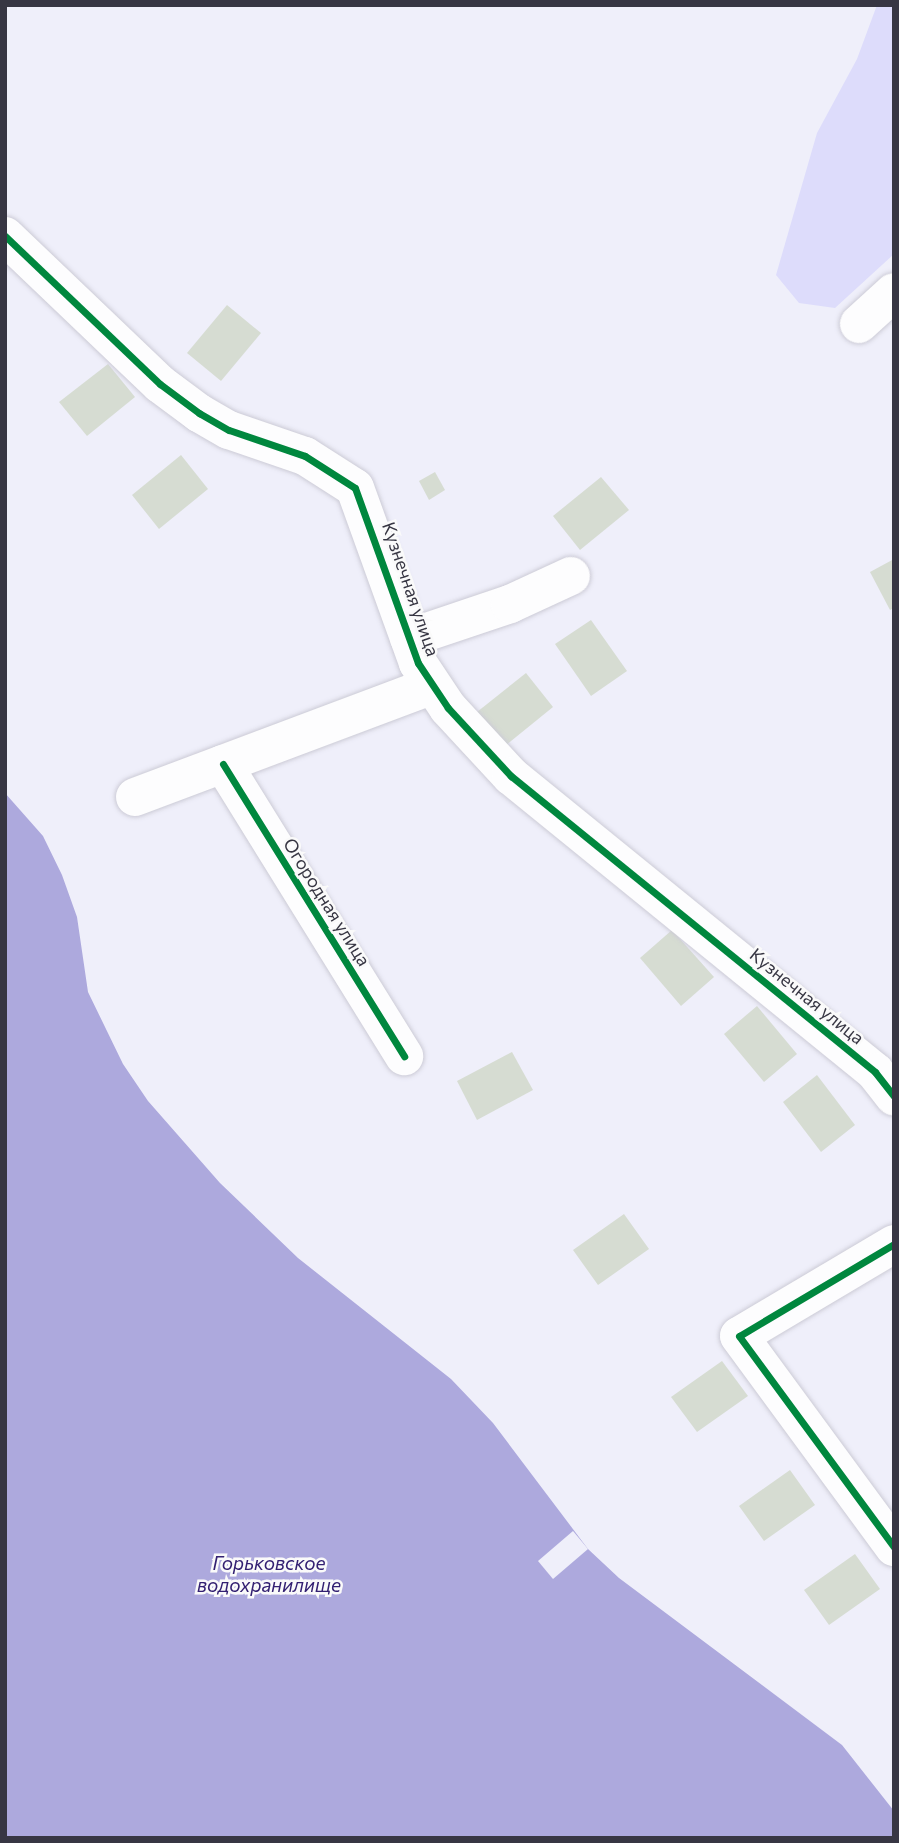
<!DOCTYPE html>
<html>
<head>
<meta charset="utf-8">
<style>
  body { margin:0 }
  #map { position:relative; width:899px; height:1843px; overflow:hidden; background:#efeffa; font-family:Commissioner,sans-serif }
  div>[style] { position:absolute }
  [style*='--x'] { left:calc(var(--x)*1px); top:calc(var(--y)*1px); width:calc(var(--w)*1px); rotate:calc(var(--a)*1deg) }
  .green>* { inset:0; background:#dddcfb }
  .water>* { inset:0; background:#ada9dd }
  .pier>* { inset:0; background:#efeffa }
  .building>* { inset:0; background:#d6dcd2 }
  .roads { filter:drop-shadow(0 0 2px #cccbd6) drop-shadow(0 0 2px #cccbd6) }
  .minor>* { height:38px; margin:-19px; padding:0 19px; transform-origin:19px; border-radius:19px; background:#fdfdfe }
  .cycleway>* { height:7px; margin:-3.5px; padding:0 3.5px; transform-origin:3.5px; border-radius:3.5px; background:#00873e }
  span { translate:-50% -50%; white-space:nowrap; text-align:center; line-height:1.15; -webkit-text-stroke:5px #fafafa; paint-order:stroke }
  .street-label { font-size:18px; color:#373643 }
  .water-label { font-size:19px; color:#332072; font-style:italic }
  .frame { position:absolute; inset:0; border:7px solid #373643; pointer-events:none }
</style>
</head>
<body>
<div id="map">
  <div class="green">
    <i style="clip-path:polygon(877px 5px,894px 5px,894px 254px,835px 308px,799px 303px,776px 275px,817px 133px,857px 59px)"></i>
  </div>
  <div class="water">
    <i style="clip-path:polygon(5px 793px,43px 836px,62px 875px,77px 917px,88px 992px,123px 1064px,148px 1101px,220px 1183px,298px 1258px,451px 1379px,493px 1423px,588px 1549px,619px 1578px,842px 1745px,894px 1811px,894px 1838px,5px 1838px)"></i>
  </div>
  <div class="pier">
    <i style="clip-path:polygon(573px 1531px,588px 1549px,553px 1579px,538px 1561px)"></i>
  </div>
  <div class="building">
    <i style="clip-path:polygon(227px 305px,261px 333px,221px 381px,187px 353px)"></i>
    <i style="clip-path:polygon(108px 364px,135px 397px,87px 436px,59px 402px)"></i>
    <i style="clip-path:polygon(181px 455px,208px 489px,159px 529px,132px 495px)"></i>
    <i style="clip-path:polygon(435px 472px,445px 490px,429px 500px,419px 481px)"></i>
    <i style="clip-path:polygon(601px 477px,629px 510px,580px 550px,553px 516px)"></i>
    <i style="clip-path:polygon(894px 559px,894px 608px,890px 610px,870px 572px)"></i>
    <i style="clip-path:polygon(591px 620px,627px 671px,591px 696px,555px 644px)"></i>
    <i style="clip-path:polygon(526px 673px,553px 707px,505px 746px,477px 712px)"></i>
    <i style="clip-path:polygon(672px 930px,714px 977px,681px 1006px,640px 958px)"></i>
    <i style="clip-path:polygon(757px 1006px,797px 1054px,764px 1082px,724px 1034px)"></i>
    <i style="clip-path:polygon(512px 1052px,533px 1090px,477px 1120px,457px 1081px)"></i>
    <i style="clip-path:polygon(817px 1075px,855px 1125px,821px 1152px,783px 1102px)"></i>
    <i style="clip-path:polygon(624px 1214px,649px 1249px,598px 1285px,573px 1250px)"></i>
    <i style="clip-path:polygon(722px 1361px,748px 1396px,697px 1432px,671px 1397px)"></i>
    <i style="clip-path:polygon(790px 1470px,815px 1505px,764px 1541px,739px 1506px)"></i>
    <i style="clip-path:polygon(855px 1554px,880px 1589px,829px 1625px,804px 1590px)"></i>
  </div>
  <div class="roads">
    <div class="minor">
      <i style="--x:5;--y:236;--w:214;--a:43.7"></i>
      <i style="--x:160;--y:384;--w:49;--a:36.6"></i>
      <i style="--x:199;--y:413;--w:34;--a:30"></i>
      <i style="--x:229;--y:430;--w:80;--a:18.9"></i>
      <i style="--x:305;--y:456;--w:59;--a:32.6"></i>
      <i style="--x:355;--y:488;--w:186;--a:70.2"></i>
      <i style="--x:418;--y:663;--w:54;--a:56.3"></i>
      <i style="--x:448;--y:708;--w:93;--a:47.2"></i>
      <i style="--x:511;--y:776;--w:469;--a:39.1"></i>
      <i style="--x:875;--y:1072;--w:31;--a:52"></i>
      <i style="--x:859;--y:324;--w:47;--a:-42.4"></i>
      <i style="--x:409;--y:638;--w:107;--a:-18.6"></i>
      <i style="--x:510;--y:604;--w:67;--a:-24.7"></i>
      <i style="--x:223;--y:764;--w:344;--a:58.2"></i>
      <i style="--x:135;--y:797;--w:315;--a:-20.6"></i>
      <i style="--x:894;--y:1244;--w:180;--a:149.3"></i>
      <i style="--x:739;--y:1336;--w:262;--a:53.7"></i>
    </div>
  </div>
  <div class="cycleway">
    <i style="--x:5;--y:236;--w:214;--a:43.7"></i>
    <i style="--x:160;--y:384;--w:49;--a:36.6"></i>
    <i style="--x:199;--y:413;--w:34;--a:30"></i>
    <i style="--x:229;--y:430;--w:80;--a:18.9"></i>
    <i style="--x:305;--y:456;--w:59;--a:32.6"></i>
    <i style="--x:355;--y:488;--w:186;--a:70.2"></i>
    <i style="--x:418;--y:663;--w:54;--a:56.3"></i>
    <i style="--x:448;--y:708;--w:93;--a:47.2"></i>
    <i style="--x:511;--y:776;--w:469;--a:39.1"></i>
    <i style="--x:875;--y:1072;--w:31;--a:52"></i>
    <i style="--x:223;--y:764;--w:344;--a:58.2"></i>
    <i style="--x:894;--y:1244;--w:180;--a:149.3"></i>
    <i style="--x:739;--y:1336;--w:262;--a:53.7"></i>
  </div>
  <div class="street-label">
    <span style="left:411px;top:589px;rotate:71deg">Кузнечная улица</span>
    <span style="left:327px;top:902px;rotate:58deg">Огородная улица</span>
    <span style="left:807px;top:996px;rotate:39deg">Кузнечная улица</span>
  </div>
  <div class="water-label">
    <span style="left:269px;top:1574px">Горьковское<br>водохранилище</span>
  </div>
  <div class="frame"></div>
</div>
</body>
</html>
